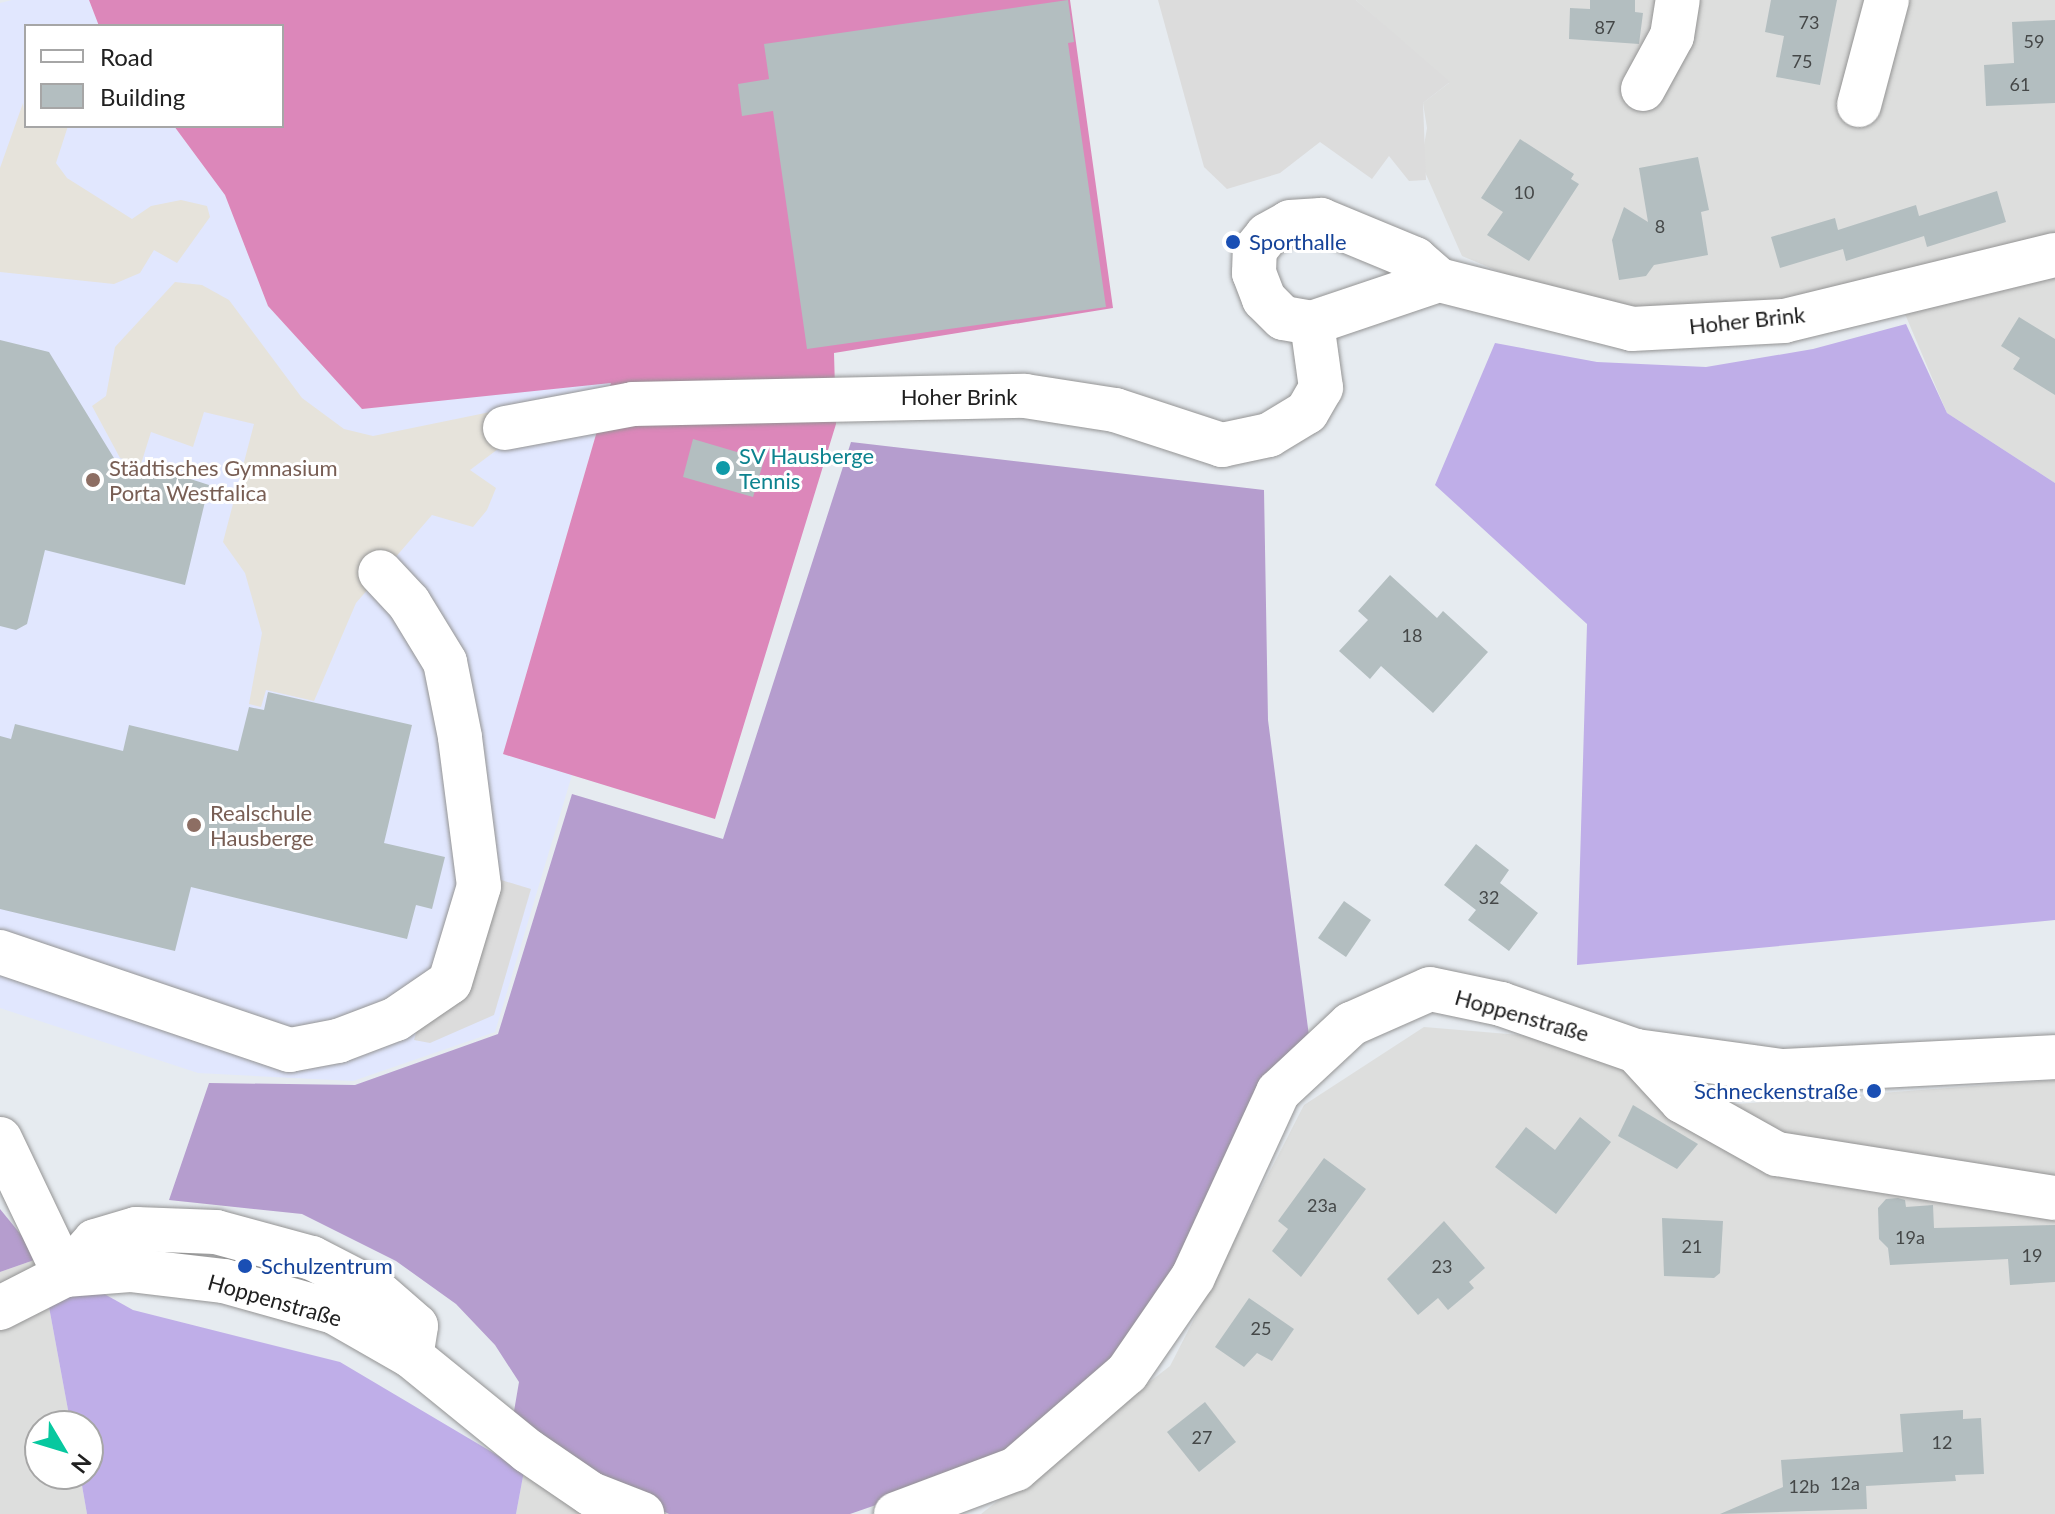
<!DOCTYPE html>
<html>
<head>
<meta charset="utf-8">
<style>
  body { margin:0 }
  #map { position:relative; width:2055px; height:1514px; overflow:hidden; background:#e6ebf0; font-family:Lato,sans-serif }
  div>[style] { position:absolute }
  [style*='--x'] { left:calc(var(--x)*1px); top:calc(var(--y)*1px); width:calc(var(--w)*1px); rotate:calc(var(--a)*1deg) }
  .residential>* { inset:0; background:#dddedd }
  .education>* { inset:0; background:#e1e7fe }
  .grass>* { inset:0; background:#bfaee8 }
  .forest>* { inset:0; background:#b59dce }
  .pitch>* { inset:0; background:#dc87ba }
  .parking>* { inset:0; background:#dcdcdc }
  .plaza>* { inset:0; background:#e6e3db }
  .building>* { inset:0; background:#b3bec0 }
  .roads { filter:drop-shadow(0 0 2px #949494) drop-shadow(0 0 2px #949494) }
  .minor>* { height:44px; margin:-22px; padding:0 22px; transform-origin:22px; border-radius:22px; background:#fff }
  .dots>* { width:22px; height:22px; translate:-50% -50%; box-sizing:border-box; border:4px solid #fff; border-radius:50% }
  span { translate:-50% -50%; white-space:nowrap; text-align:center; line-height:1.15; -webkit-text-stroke:6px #fff; paint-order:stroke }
  .number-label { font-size:18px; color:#454848 }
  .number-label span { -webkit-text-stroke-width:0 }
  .transit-label { font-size:22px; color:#164399 }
  .left { translate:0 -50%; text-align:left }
  .right { translate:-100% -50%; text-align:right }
  .street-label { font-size:22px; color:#202020 }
  .culture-label { font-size:22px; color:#0d838f }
  .education-label { font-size:22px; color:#785e54 }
  .legend { position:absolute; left:24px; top:24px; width:260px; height:104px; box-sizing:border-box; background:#fff; border:2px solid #a6a6a6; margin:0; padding:10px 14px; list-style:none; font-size:24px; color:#202020 }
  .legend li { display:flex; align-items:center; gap:16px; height:40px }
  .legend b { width:40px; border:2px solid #a6a6a6 }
  .north { position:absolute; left:24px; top:1410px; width:80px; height:80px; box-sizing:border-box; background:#fff; border:2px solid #a6a6a6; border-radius:50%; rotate:128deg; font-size:22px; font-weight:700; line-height:32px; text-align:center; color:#202020 }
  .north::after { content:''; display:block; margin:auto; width:28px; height:36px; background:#07c89f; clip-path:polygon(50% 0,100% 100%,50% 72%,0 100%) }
</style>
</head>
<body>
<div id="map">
  <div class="residential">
    <i style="clip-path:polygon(1356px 0,2055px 0,2055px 483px,1947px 413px,1891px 281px,1771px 303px,1660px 315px,1565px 299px,1462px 256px,1421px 163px,1427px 128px,1423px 103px,1449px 83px)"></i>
    <i style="clip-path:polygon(1424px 1027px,1531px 1036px,1736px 1104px,2055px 1080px,2055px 1514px,981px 1514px,1170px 1366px,1304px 1105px)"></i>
    <i style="clip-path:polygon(40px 1258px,71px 1426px,40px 1426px,40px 1474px,80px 1474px,87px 1514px,0 1514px,0 1272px)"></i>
    <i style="clip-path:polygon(524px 1471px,607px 1514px,516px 1514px)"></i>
  </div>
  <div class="education">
    <i style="clip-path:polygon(12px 0,89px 0,99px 26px,26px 26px,26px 126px,174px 126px,225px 195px,268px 306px,362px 409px,611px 382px,503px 754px,572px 775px,495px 1032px,353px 1081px,198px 1073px,0 1008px,0 3px)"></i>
  </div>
  <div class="grass">
    <i style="clip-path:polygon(1906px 324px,1947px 413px,2055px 483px,2055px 920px,1577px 965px,1587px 624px,1435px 485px,1495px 343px,1597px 362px,1706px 367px,1813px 349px)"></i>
    <i style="clip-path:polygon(40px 1258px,133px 1310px,340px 1362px,524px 1471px,516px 1514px,87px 1514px,80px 1474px,88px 1474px,88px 1426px,71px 1426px)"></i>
  </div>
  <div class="forest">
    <i style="clip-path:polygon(851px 442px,1264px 490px,1268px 720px,1309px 1036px,1184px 1274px,1118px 1370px,1020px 1455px,850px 1514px,669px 1514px,593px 1478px,513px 1417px,519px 1382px,495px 1345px,456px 1304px,396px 1261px,302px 1214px,169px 1200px,209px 1083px,355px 1085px,498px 1034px,572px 794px,723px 839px)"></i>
    <i style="clip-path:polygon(0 1209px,40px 1258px,0 1272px)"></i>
  </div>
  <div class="pitch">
    <i style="clip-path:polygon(89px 0,1070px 0,1113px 308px,834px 353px,836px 424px,715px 819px,503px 754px,611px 383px,362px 409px,268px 306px,225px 195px,174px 126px,282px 126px,282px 26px,99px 26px)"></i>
  </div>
  <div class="parking">
    <i style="clip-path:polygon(1158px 0,1356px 0,1450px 82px,1423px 103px,1426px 180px,1409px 181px,1389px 156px,1372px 179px,1320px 142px,1280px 173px,1227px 189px,1204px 167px)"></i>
    <i style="clip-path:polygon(465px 869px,531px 889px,494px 1015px,430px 1043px,414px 1040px)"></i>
  </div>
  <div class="plaza">
    <i style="clip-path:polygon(23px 103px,26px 126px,68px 126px,56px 163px,67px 178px,132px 219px,151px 206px,181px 200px,207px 206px,210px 217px,177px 263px,154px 250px,140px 273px,114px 284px,0 272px,0 168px)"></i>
    <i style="clip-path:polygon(175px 282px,202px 285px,229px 300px,302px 398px,344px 429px,373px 436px,500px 410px,510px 440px,470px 470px,496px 488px,487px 510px,473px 527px,432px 515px,356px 603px,314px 701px,266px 690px,261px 707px,249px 704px,262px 633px,245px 573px,223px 542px,254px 424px,204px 412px,193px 447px,151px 432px,141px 464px,120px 458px,92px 406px,106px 396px,115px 347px)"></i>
  </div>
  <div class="building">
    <i style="clip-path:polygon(1068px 0,1074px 42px,1068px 43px,1106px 307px,807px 349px,773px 111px,742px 116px,738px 84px,769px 79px,764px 44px)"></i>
    <i style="clip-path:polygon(1590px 0,1635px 0,1635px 12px,1643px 13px,1639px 44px,1569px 39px,1570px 8px,1590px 9px)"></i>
    <i style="clip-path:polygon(1771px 0,1837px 0,1820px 85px,1776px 77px,1784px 36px,1765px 32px)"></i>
    <i style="clip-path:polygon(2055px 20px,2055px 103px,1986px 106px,1984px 65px,2014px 63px,2012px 22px)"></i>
    <i style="clip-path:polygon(1520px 139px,1574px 174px,1571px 179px,1579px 184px,1529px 261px,1487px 235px,1503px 212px,1481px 198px)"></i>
    <i style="clip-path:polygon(1698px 157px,1709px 210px,1701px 212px,1708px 255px,1654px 265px,1646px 276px,1619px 280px,1612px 240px,1624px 207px,1648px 222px,1639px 168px)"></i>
    <i style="clip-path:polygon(1997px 191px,2006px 222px,1927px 247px,1924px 236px,1846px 261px,1843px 249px,1780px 268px,1771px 237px,1835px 218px,1838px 230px,1916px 205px,1919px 216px)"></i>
    <i style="clip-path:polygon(2019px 317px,2055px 339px,2055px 395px,2013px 369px,2020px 358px,2001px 346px)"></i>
    <i style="clip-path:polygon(0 340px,49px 352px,117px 463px,141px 469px,147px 465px,209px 485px,185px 585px,45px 550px,27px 624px,16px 630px,0 626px)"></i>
    <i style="clip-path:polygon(693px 439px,764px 460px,753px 497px,683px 477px)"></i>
    <i style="clip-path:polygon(1390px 575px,1437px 618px,1443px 611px,1488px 652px,1433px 713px,1381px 666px,1370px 679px,1339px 651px,1368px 620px,1358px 611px)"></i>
    <i style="clip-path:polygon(268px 692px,412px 725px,384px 843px,445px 857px,432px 909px,416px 905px,407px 939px,191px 887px,175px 951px,0 909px,0 736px,11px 739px,15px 724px,123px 751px,129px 725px,238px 751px,249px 707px,264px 710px)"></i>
    <i style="clip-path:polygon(1476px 844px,1509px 870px,1500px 883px,1538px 913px,1509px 951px,1468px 920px,1476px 910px,1444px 885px)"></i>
    <i style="clip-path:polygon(1344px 901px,1371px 920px,1346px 957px,1318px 938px)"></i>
    <i style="clip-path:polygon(1633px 1105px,1698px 1144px,1677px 1169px,1618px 1136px)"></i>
    <i style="clip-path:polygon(1580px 1117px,1611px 1142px,1556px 1214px,1495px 1167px,1526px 1127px,1555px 1150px)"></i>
    <i style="clip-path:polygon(1324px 1158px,1366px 1189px,1301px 1277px,1272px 1251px,1288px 1229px,1278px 1221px)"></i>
    <i style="clip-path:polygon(1898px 1198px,1905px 1200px,1906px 1207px,1933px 1205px,1934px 1228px,2055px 1225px,2055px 1282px,2010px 1285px,2008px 1259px,1890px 1265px,1888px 1248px,1879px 1239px,1878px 1208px,1886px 1199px)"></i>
    <i style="clip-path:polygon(1662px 1218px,1723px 1221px,1720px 1273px,1714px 1278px,1664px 1276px)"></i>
    <i style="clip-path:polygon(1444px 1221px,1485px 1268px,1469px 1282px,1474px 1288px,1448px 1310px,1438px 1298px,1418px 1315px,1387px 1279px)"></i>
    <i style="clip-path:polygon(1249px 1298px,1294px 1329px,1272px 1361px,1257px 1353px,1244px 1367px,1215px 1347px)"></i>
    <i style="clip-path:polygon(1205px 1402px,1236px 1442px,1199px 1472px,1167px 1432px)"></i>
    <i style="clip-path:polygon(1963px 1410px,1963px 1419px,1981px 1418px,1984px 1474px,1955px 1475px,1956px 1481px,1866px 1486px,1867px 1509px,1720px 1514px,1783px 1487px,1781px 1460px,1903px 1452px,1900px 1414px)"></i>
  </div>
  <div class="roads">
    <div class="minor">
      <i style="--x:1643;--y:89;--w:60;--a:-61.3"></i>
      <i style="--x:1672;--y:36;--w:36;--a:-81"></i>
      <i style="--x:1859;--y:105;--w:109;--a:-75.1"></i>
      <i style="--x:1439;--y:280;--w:134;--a:161.3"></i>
      <i style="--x:1312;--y:323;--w:29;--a:-170"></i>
      <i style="--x:1283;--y:318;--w:27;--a:-135"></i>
      <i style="--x:1264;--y:299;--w:28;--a:-111"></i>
      <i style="--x:1254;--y:273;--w:23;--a:-88"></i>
      <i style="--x:1255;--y:250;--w:19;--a:-51"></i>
      <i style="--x:1267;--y:235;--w:26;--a:-29"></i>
      <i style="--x:1290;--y:222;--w:31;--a:-4"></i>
      <i style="--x:1321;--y:220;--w:102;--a:22.5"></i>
      <i style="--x:1415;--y:259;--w:32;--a:41"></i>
      <i style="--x:1439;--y:280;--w:199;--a:14.2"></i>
      <i style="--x:1632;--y:329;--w:152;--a:-3"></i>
      <i style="--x:1784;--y:321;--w:279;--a:-13.7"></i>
      <i style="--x:505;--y:428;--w:130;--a:-10.6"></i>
      <i style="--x:633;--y:404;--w:392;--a:-1.2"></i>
      <i style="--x:1025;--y:396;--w:91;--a:8.8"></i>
      <i style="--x:1115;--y:410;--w:113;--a:18.1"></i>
      <i style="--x:1222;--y:445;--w:48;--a:-12"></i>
      <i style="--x:1269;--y:435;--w:44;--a:-31.2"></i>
      <i style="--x:1307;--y:412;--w:28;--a:-60"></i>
      <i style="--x:1321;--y:388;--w:66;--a:-97.9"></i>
      <i style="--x:0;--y:952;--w:306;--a:18.7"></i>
      <i style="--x:290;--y:1050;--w:49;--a:-10.6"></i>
      <i style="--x:338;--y:1041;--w:62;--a:-20.8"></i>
      <i style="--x:396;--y:1019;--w:65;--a:-34.4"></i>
      <i style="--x:450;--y:982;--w:100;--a:-73.2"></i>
      <i style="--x:479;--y:886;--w:150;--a:-97.3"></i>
      <i style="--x:460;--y:737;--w:76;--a:-101.3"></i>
      <i style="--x:445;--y:662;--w:69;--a:-121.4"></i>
      <i style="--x:409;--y:603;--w:42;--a:-133.1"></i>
      <i style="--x:1636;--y:1051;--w:68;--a:47.4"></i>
      <i style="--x:1682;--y:1101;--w:109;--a:29.2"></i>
      <i style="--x:1777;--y:1154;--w:281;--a:9"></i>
      <i style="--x:0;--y:1139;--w:151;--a:64.5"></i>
      <i style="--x:65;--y:1275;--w:45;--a:-48.6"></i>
      <i style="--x:95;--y:1241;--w:43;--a:-16.3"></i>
      <i style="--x:136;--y:1229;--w:80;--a:2.1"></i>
      <i style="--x:216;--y:1232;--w:99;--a:15.2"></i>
      <i style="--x:312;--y:1258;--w:72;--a:27.3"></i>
      <i style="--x:376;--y:1291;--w:53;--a:41.2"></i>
      <i style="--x:416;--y:1326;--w:30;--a:99"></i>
      <i style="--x:0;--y:1308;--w:73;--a:-26.9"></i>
      <i style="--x:65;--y:1275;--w:65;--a:-4.4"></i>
      <i style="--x:130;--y:1270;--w:95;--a:6.7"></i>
      <i style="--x:224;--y:1281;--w:114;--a:15.7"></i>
      <i style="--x:334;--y:1312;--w:89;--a:29.7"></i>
      <i style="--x:411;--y:1356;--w:151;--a:39.1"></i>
      <i style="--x:528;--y:1451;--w:76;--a:34.3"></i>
      <i style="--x:591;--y:1494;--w:55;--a:21.4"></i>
      <i style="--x:896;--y:1514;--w:128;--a:-20.6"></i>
      <i style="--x:1016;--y:1469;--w:147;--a:-40.9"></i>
      <i style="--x:1127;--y:1373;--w:116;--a:-55.5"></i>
      <i style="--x:1193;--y:1277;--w:204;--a:-65.3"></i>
      <i style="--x:1278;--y:1092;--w:100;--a:-43"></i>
      <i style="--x:1351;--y:1024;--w:86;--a:-23.9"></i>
      <i style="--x:1430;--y:989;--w:73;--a:11.9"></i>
      <i style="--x:1501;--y:1004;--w:143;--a:19.2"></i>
      <i style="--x:1636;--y:1051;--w:147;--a:7.8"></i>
      <i style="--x:1782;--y:1071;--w:273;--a:-2.9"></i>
    </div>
  </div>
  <div class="dots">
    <i style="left:1233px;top:242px;background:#1a4fb4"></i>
    <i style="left:723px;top:468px;background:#0f9aa8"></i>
    <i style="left:93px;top:480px;background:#8d6e63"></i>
    <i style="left:194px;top:825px;background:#8d6e63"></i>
    <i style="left:1874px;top:1091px;background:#1a4fb4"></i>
    <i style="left:245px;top:1266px;background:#1a4fb4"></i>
  </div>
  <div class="number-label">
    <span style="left:1809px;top:22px">73</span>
    <span style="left:1605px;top:27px">87</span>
    <span style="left:2034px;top:41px">59</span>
    <span style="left:1802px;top:61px">75</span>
    <span style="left:2020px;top:84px">61</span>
    <span style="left:1524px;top:192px">10</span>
    <span style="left:1660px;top:226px">8</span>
    <span style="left:1412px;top:635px">18</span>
    <span style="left:1489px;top:897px">32</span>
    <span style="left:1322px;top:1205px">23a</span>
    <span style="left:1910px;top:1237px">19a</span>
    <span style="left:1692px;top:1246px">21</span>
    <span style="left:2032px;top:1255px">19</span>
    <span style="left:1442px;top:1266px">23</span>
    <span style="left:1261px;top:1328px">25</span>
    <span style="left:1202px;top:1437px">27</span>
    <span style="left:1942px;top:1442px">12</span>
    <span style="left:1845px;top:1483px">12a</span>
    <span style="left:1804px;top:1486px">12b</span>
  </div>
  <div class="transit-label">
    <span class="left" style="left:1249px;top:242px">Sporthalle</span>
    <span class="right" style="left:1858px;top:1091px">Schneckenstraße</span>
    <span class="left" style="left:261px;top:1266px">Schulzentrum</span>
  </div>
  <div class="street-label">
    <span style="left:1747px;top:320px;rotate:-6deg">Hoher Brink</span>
    <span style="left:959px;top:397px">Hoher Brink</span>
    <span style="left:1522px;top:1015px;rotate:16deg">Hoppenstraße</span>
    <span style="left:275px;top:1300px;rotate:16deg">Hoppenstraße</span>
  </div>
  <div class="culture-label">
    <span class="left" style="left:739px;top:468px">SV Hausberge<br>Tennis</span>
  </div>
  <div class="education-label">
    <span class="left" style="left:109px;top:480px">Städtisches Gymnasium<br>Porta Westfalica</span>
    <span class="left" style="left:210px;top:825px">Realschule<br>Hausberge</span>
  </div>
  <ul class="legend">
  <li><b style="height:10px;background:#fff"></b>Road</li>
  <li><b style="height:22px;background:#b3bec0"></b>Building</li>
  </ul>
  <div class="north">N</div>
</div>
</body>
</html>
